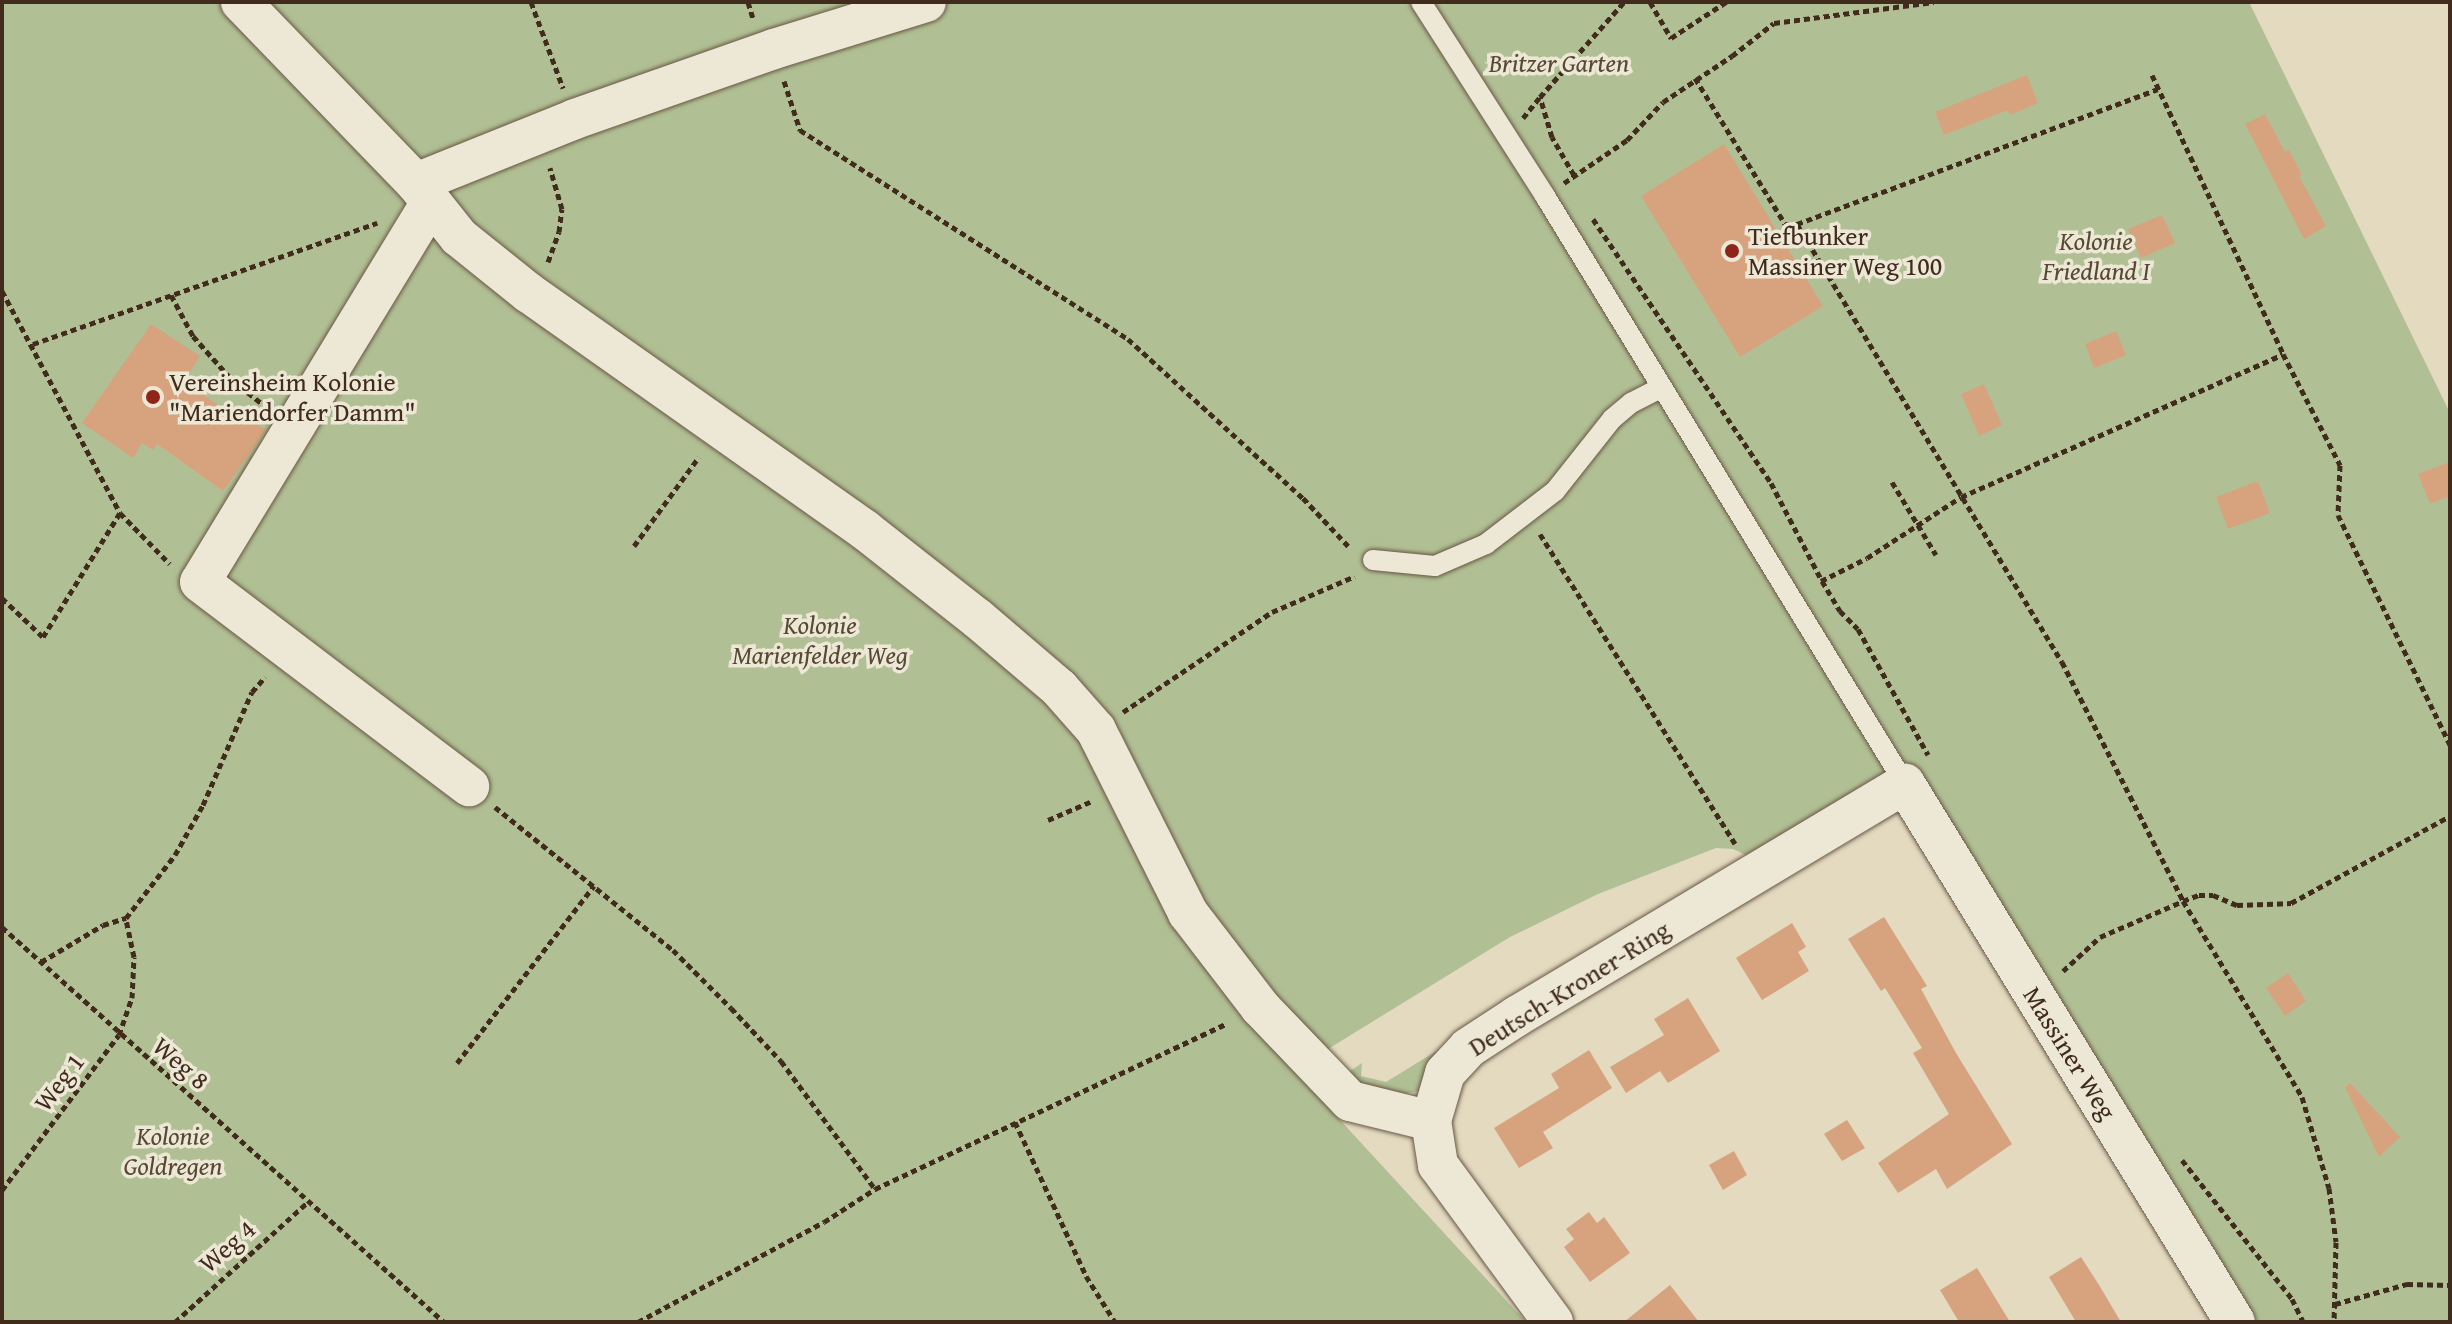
<!DOCTYPE html>
<html>
<head>
<meta charset="utf-8">
<style>
  body { margin:0 }
  #map { position:relative; width:2452px; height:1324px; overflow:hidden; background:#e3dac0; font-family:"Gentium Book Plus",serif }
  div>[style] { position:absolute }
  [style*='--x'] { left:calc(var(--x)*1px); top:calc(var(--y)*1px); width:calc(var(--w)*1px); rotate:calc(var(--a)*1deg) }
  .green>* { inset:0; background:#b1c094 }
  .building>* { inset:0; background:#d6a37e }
  .path>* { height:5px; margin-top:-2.5px; transform-origin:0; background:repeating-linear-gradient(90deg,#402b1c 0 6px,transparent 0 10px) }
  .roads { filter:drop-shadow(0 0 2px #695745) drop-shadow(0 0 2px #695745) }
  .service>* { height:20px; margin:-10px; padding:0 10px; transform-origin:10px; border-radius:10px; background:#ede7d6 }
  .minor>* { height:40px; margin:-20px; padding:0 20px; transform-origin:20px; border-radius:20px; background:#ede7d6 }
  .dots>* { width:22px; height:22px; translate:-50% -50%; box-sizing:border-box; border:4px solid #ede7d6; border-radius:50% }
  span { translate:-50% -50%; white-space:nowrap; text-align:center; line-height:1.15; -webkit-text-stroke:7px #ede7d6; paint-order:stroke }
  .park-label { font-size:26px; color:#574934; font-style:italic }
  .poi-label { font-size:26px; color:#402b1c }
  .left { translate:0 -50%; text-align:left }
  .street-label { font-size:26px; color:#402b1c }
  .frame { position:absolute; inset:0; border:4px solid #402b1c; pointer-events:none }
</style>
</head>
<body>
<div id="map">
  <div class="green">
    <i style="clip-path:polygon(2px 2px,2249px 2px,2450px 413px,2450px 1322px,2249px 1322px,1909px 767px,1754px 859px,1733px 849px,1716px 848px,1598px 894px,1510px 937px,1294px 1070px,1526px 1322px,2px 1322px)"></i>
    <i style="clip-path:polygon(1456px 1039px,1425px 1090px,1382px 1098px,1346px 1074px,1362px 1063px,1361px 1076px,1386px 1082px)"></i>
  </div>
  <div class="building">
    <i style="clip-path:polygon(2027px 75px,2038px 103px,2010px 115px,2008px 110px,1944px 135px,1935px 112px)"></i>
    <i style="clip-path:polygon(2265px 114px,2285px 152px,2289px 150px,2302px 175px,2299px 176px,2326px 226px,2304px 239px,2245px 124px)"></i>
    <i style="clip-path:polygon(1724px 144px,1823px 306px,1740px 357px,1641px 196px)"></i>
    <i style="clip-path:polygon(2162px 215px,2175px 243px,2141px 258px,2128px 229px)"></i>
    <i style="clip-path:polygon(151px 324px,200px 356px,184px 381px,235px 417px,239px 412px,266px 430px,223px 491px,157px 444px,153px 450px,142px 443px,133px 458px,82px 423px)"></i>
    <i style="clip-path:polygon(2116px 331px,2126px 355px,2094px 368px,2085px 344px)"></i>
    <i style="clip-path:polygon(1984px 384px,2002px 425px,1979px 436px,1961px 394px)"></i>
    <i style="clip-path:polygon(2450px 462px,2450px 496px,2430px 504px,2418px 474px)"></i>
    <i style="clip-path:polygon(2258px 481px,2270px 513px,2228px 529px,2216px 497px)"></i>
    <i style="clip-path:polygon(1884px 917px,1927px 986px,1921px 989px,1956px 1053px,2012px 1144px,1947px 1189px,1936px 1169px,1898px 1193px,1878px 1163px,1949px 1114px,1913px 1053px,1922px 1048px,1885px 988px,1881px 991px,1848px 939px)"></i>
    <i style="clip-path:polygon(1792px 923px,1806px 947px,1798px 952px,1809px 971px,1762px 1000px,1736px 958px)"></i>
    <i style="clip-path:polygon(2288px 973px,2306px 1001px,2285px 1016px,2266px 988px)"></i>
    <i style="clip-path:polygon(1688px 998px,1720px 1051px,1668px 1083px,1660px 1071px,1626px 1093px,1610px 1067px,1664px 1035px,1654px 1019px)"></i>
    <i style="clip-path:polygon(1589px 1050px,1612px 1088px,1543px 1132px,1553px 1148px,1519px 1168px,1494px 1128px,1559px 1088px,1551px 1074px)"></i>
    <i style="clip-path:polygon(2350px 1083px,2400px 1137px,2379px 1157px,2345px 1087px)"></i>
    <i style="clip-path:polygon(1847px 1120px,1865px 1148px,1842px 1161px,1824px 1134px)"></i>
    <i style="clip-path:polygon(1734px 1151px,1747px 1175px,1723px 1190px,1709px 1165px)"></i>
    <i style="clip-path:polygon(1589px 1212px,1597px 1223px,1604px 1217px,1630px 1253px,1590px 1282px,1564px 1247px,1574px 1239px,1566px 1229px)"></i>
    <i style="clip-path:polygon(2081px 1257px,2099px 1285px,2121px 1322px,2076px 1322px,2049px 1277px)"></i>
    <i style="clip-path:polygon(1977px 1268px,2010px 1322px,1959px 1322px,1940px 1290px)"></i>
    <i style="clip-path:polygon(1670px 1285px,1699px 1322px,1624px 1322px)"></i>
  </div>
  <div class="path">
    <i style="--x:531;--y:2;--w:92;--a:69.6"></i>
    <i style="--x:748;--y:2;--w:17;--a:73"></i>
    <i style="--x:1650;--y:2;--w:42;--a:59.7"></i>
    <i style="--x:1671;--y:38;--w:66;--a:-33.2"></i>
    <i style="--x:2152;--y:75;--w:308;--a:64.8"></i>
    <i style="--x:2283;--y:354;--w:125;--a:62.8"></i>
    <i style="--x:2340;--y:465;--w:50;--a:92.3"></i>
    <i style="--x:2338;--y:515;--w:256;--a:64"></i>
    <i style="--x:1695;--y:78;--w:172;--a:58.3"></i>
    <i style="--x:1785;--y:224;--w:12;--a:0"></i>
    <i style="--x:1797;--y:224;--w:385;--a:-20.5"></i>
    <i style="--x:784;--y:81;--w:52;--a:71.9"></i>
    <i style="--x:800;--y:130;--w:389;--a:32.5"></i>
    <i style="--x:1128;--y:339;--w:236;--a:42.3"></i>
    <i style="--x:1303;--y:498;--w:69;--a:46.8"></i>
    <i style="--x:1523;--y:118;--w:26;--a:-51"></i>
    <i style="--x:1574;--y:175;--w:44;--a:-120.1"></i>
    <i style="--x:1552;--y:137;--w:42;--a:-106.7"></i>
    <i style="--x:1540;--y:97;--w:127;--a:-48.5"></i>
    <i style="--x:1564;--y:183;--w:76;--a:-34.3"></i>
    <i style="--x:1627;--y:140;--w:52;--a:-46.5"></i>
    <i style="--x:1663;--y:102;--w:83;--a:-33.7"></i>
    <i style="--x:1732;--y:56;--w:53;--a:-38.2"></i>
    <i style="--x:1774;--y:23;--w:161;--a:-7.5"></i>
    <i style="--x:1593;--y:219;--w:318;--a:56"></i>
    <i style="--x:1771;--y:483;--w:110;--a:62.5"></i>
    <i style="--x:1822;--y:581;--w:35;--a:59"></i>
    <i style="--x:1840;--y:611;--w:25;--a:45"></i>
    <i style="--x:1858;--y:629;--w:144;--a:60.9"></i>
    <i style="--x:1797;--y:224;--w:512;--a:58.83"></i>
    <i style="--x:2062;--y:662;--w:268;--a:63.1"></i>
    <i style="--x:2183;--y:901;--w:17;--a:-21"></i>
    <i style="--x:2199;--y:895;--w:14;--a:0"></i>
    <i style="--x:2213;--y:895;--w:26;--a:23"></i>
    <i style="--x:2237;--y:905;--w:54;--a:-2.1"></i>
    <i style="--x:2291;--y:903;--w:181;--a:-28.7"></i>
    <i style="--x:548;--y:262;--w:32;--a:-70"></i>
    <i style="--x:559;--y:232;--w:23;--a:-83"></i>
    <i style="--x:562;--y:209;--w:43;--a:-106.3"></i>
    <i style="--x:2;--y:291;--w:251;--a:62"></i>
    <i style="--x:120;--y:513;--w:71;--a:45.6"></i>
    <i style="--x:171;--y:295;--w:47;--a:61.8"></i>
    <i style="--x:193;--y:336;--w:59;--a:48.4"></i>
    <i style="--x:232;--y:380;--w:42;--a:38.2"></i>
    <i style="--x:33;--y:344;--w:365;--a:-19.4"></i>
    <i style="--x:1892;--y:482;--w:85;--a:58.9"></i>
    <i style="--x:1540;--y:534;--w:366;--a:57.8"></i>
    <i style="--x:634;--y:546;--w:110;--a:-53.9"></i>
    <i style="--x:1821;--y:581;--w:51;--a:-26.6"></i>
    <i style="--x:1867;--y:558;--w:112;--a:-33"></i>
    <i style="--x:1961;--y:497;--w:352;--a:-23.9"></i>
    <i style="--x:2;--y:598;--w:57;--a:43.6"></i>
    <i style="--x:43;--y:637;--w:146;--a:-58.2"></i>
    <i style="--x:1123;--y:712;--w:179;--a:-33.9"></i>
    <i style="--x:1272;--y:612;--w:90;--a:-23.4"></i>
    <i style="--x:495;--y:807;--w:228;--a:38.8"></i>
    <i style="--x:673;--y:950;--w:82;--a:45"></i>
    <i style="--x:731;--y:1008;--w:73;--a:46.7"></i>
    <i style="--x:781;--y:1061;--w:159;--a:53.7"></i>
    <i style="--x:1048;--y:820;--w:48;--a:-23.4"></i>
    <i style="--x:2;--y:927;--w:593;--a:41.79"></i>
    <i style="--x:41;--y:962;--w:72;--a:-30.8"></i>
    <i style="--x:103;--y:925;--w:24;--a:-17"></i>
    <i style="--x:2063;--y:971;--w:50;--a:-42.6"></i>
    <i style="--x:2100;--y:937;--w:90;--a:-23.4"></i>
    <i style="--x:2183;--y:901;--w:229;--a:58.7"></i>
    <i style="--x:2302;--y:1097;--w:95;--a:73.5"></i>
    <i style="--x:2329;--y:1188;--w:54;--a:82.6"></i>
    <i style="--x:2336;--y:1242;--w:80;--a:91.4"></i>
    <i style="--x:457;--y:1063;--w:224;--a:-52.3"></i>
    <i style="--x:1015;--y:1122;--w:170;--a:65.2"></i>
    <i style="--x:1086;--y:1276;--w:54;--a:57.8"></i>
    <i style="--x:2182;--y:1160;--w:177;--a:51.6"></i>
    <i style="--x:2292;--y:1299;--w:25;--a:64"></i>
    <i style="--x:2;--y:1190;--w:194;--a:-53"></i>
    <i style="--x:119;--y:1035;--w:39;--a:-71"></i>
    <i style="--x:132;--y:998;--w:41;--a:-87.2"></i>
    <i style="--x:134;--y:957;--w:40;--a:-102"></i>
    <i style="--x:126;--y:918;--w:80;--a:-52.1"></i>
    <i style="--x:175;--y:855;--w:57;--a:-60.8"></i>
    <i style="--x:203;--y:805;--w:123;--a:-66.6"></i>
    <i style="--x:252;--y:692;--w:20;--a:-49"></i>
    <i style="--x:2335;--y:1304;--w:75;--a:-15.5"></i>
    <i style="--x:2407;--y:1284;--w:43;--a:1.3"></i>
    <i style="--x:175;--y:1322;--w:179;--a:-42.1"></i>
    <i style="--x:638;--y:1322;--w:211;--a:-28.3"></i>
    <i style="--x:824;--y:1222;--w:61;--a:-32.9"></i>
    <i style="--x:875;--y:1189;--w:389;--a:-25.2"></i>
  </div>
  <div class="roads">
    <div class="service">
      <i style="--x:1421;--y:2;--w:230;--a:57.4"></i>
      <i style="--x:1545;--y:196;--w:689;--a:58.52"></i>
      <i style="--x:1373;--y:560;--w:62;--a:5.5"></i>
      <i style="--x:1435;--y:566;--w:56;--a:-23.3"></i>
      <i style="--x:1486;--y:544;--w:87;--a:-37.5"></i>
      <i style="--x:1555;--y:491;--w:92;--a:-51.6"></i>
      <i style="--x:1612;--y:419;--w:25;--a:-40"></i>
      <i style="--x:1631;--y:403;--w:33;--a:-27"></i>
    </div>
    <div class="minor">
      <i style="--x:241;--y:2;--w:252;--a:46"></i>
      <i style="--x:416;--y:183;--w:69;--a:51.5"></i>
      <i style="--x:459;--y:237;--w:90;--a:38.7"></i>
      <i style="--x:529;--y:293;--w:411;--a:35.2"></i>
      <i style="--x:865;--y:530;--w:142;--a:38.2"></i>
      <i style="--x:977;--y:618;--w:108;--a:40.5"></i>
      <i style="--x:1059;--y:688;--w:56;--a:48.6"></i>
      <i style="--x:1096;--y:730;--w:205;--a:63.3"></i>
      <i style="--x:1188;--y:913;--w:118;--a:52.5"></i>
      <i style="--x:1260;--y:1007;--w:130;--a:46.2"></i>
      <i style="--x:1350;--y:1101;--w:83;--a:13.9"></i>
      <i style="--x:416;--y:183;--w:171;--a:-21.9"></i>
      <i style="--x:575;--y:119;--w:211;--a:-19.4"></i>
      <i style="--x:774;--y:49;--w:159;--a:-17.2"></i>
      <i style="--x:430;--y:204;--w:442;--a:121.3"></i>
      <i style="--x:200;--y:582;--w:338;--a:37.2"></i>
      <i style="--x:1553;--y:1322;--w:195;--a:-126.2"></i>
      <i style="--x:1438;--y:1165;--w:45;--a:-99"></i>
      <i style="--x:1431;--y:1121;--w:50;--a:-73.7"></i>
      <i style="--x:1445;--y:1073;--w:34;--a:-47"></i>
      <i style="--x:1468;--y:1048;--w:59;--a:-33.1"></i>
      <i style="--x:1517;--y:1016;--w:452;--a:-30.9"></i>
      <i style="--x:1905;--y:784;--w:631;--a:58.48"></i>
    </div>
  </div>
  <div class="dots">
    <i style="left:1732px;top:251px;background:#8f2418"></i>
    <i style="left:153px;top:397px;background:#8f2418"></i>
  </div>
  <div class="park-label">
    <span style="left:1559px;top:63px">Britzer Garten</span>
    <span style="left:2096px;top:256px">Kolonie<br>Friedland I</span>
    <span style="left:820px;top:640px">Kolonie<br>Marienfelder Weg</span>
    <span style="left:173px;top:1151px">Kolonie<br>Goldregen</span>
  </div>
  <div class="poi-label">
    <span class="left" style="left:1748px;top:251px">Tiefbunker<br>Massiner Weg 100</span>
    <span class="left" style="left:169px;top:397px">Vereinsheim Kolonie<br>"Mariendorfer Damm"</span>
  </div>
  <div class="street-label">
    <span style="left:1569px;top:988px;rotate:-32deg">Deutsch-Kroner-Ring</span>
    <span style="left:2070px;top:1053px;rotate:58deg">Massiner Weg</span>
    <span style="left:181px;top:1063px;rotate:41deg">Weg 8</span>
    <span style="left:59px;top:1082px;rotate:-53deg">Weg 1</span>
    <span style="left:227px;top:1246px;rotate:-41deg">Weg 4</span>
  </div>
  <div class="frame"></div>
</div>
</body>
</html>
